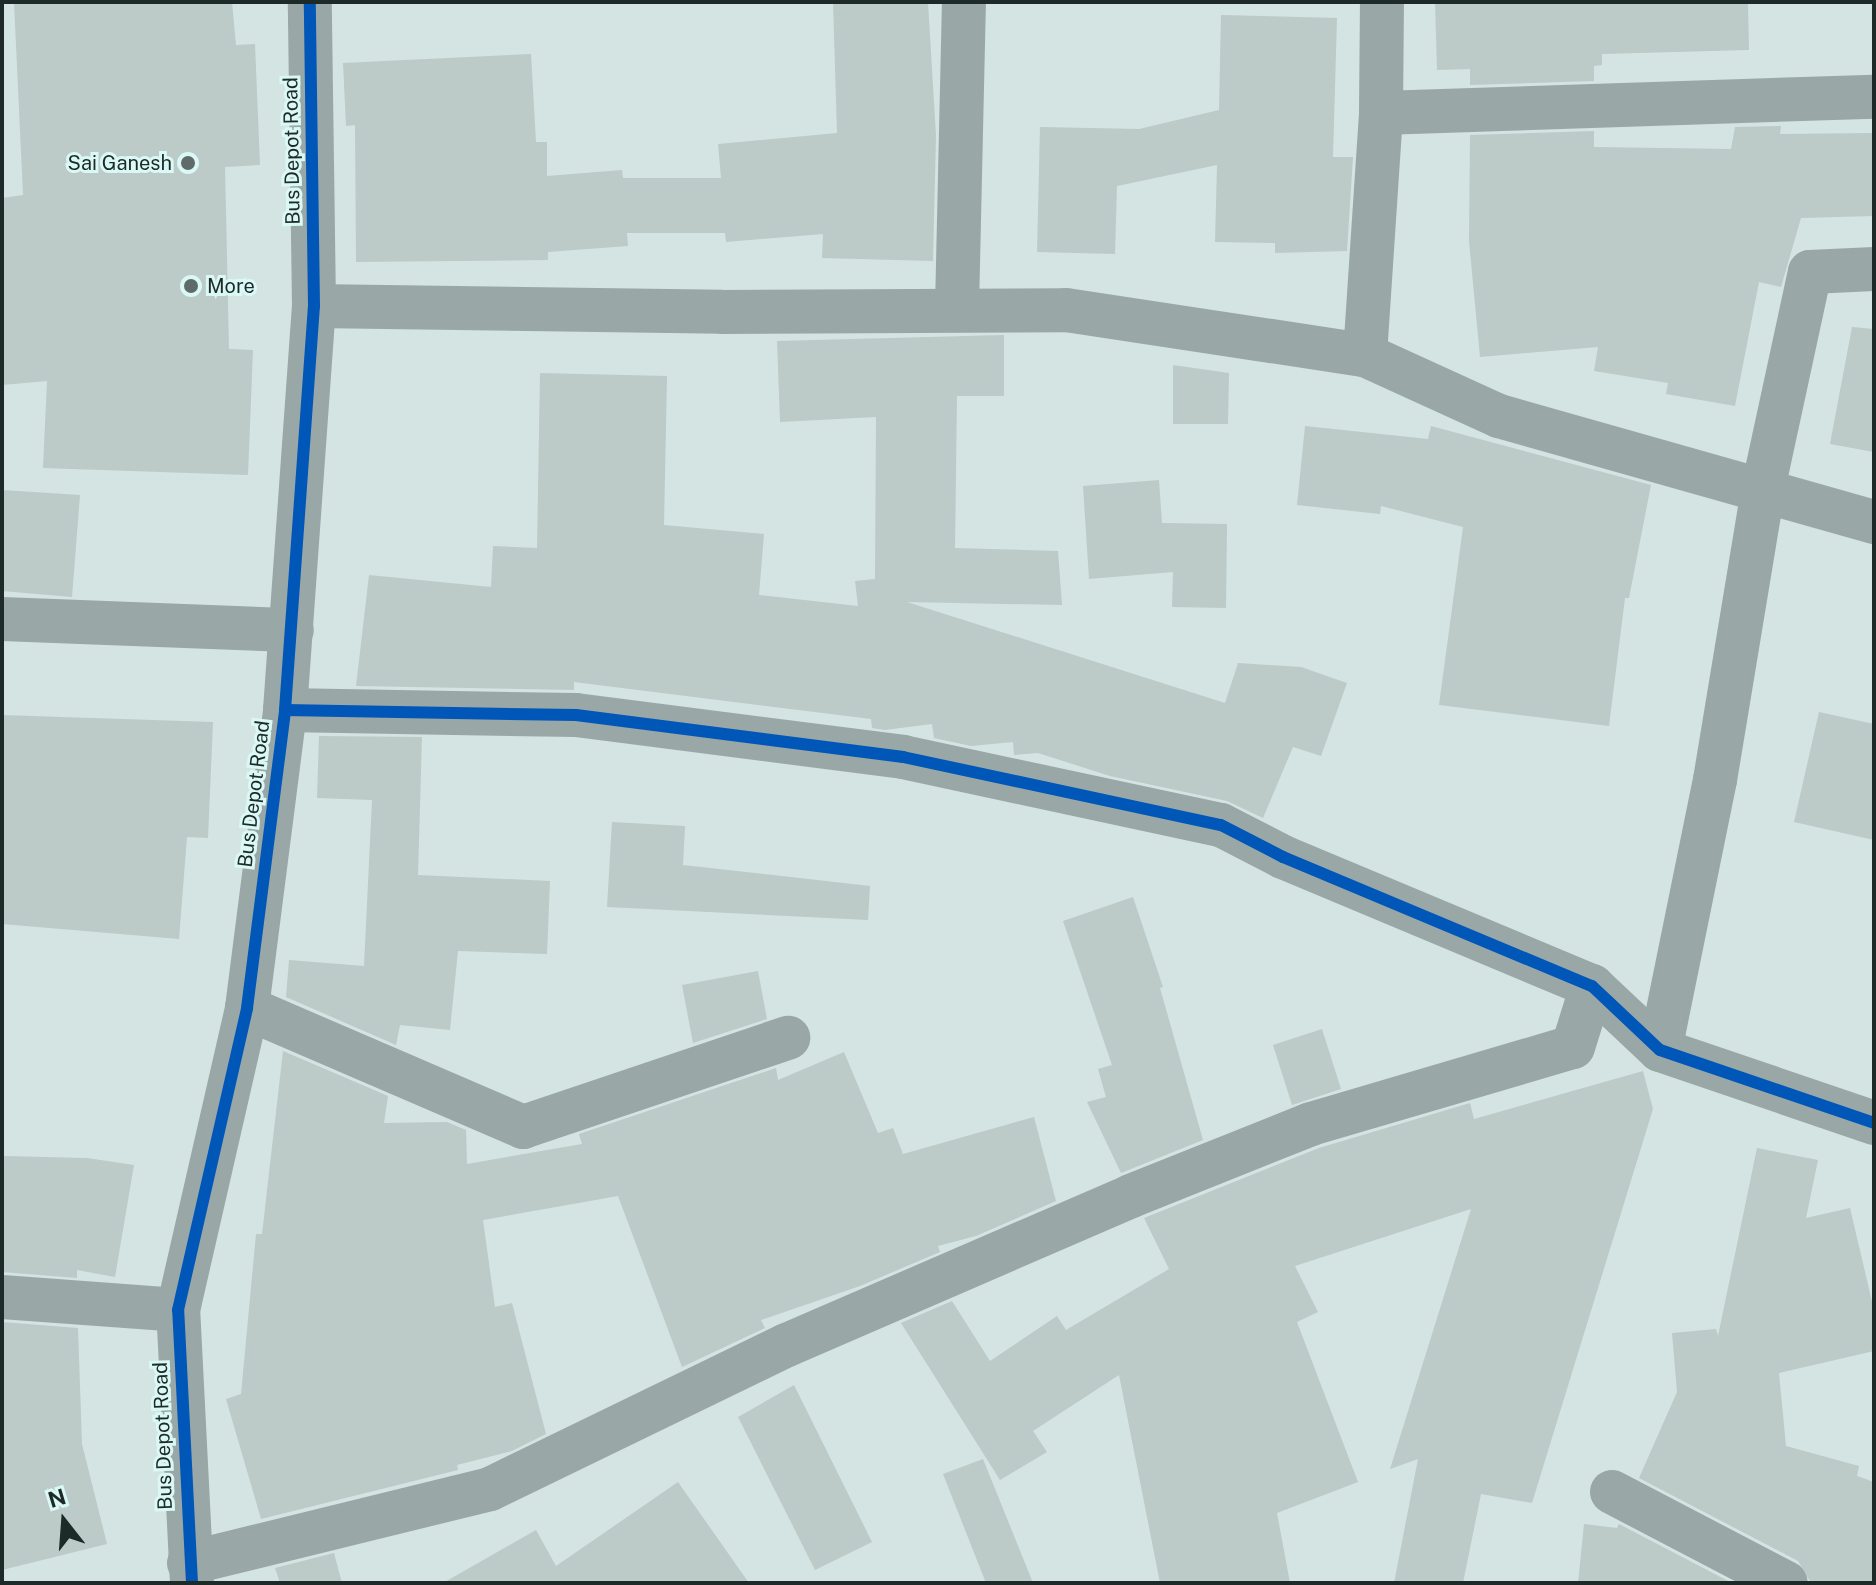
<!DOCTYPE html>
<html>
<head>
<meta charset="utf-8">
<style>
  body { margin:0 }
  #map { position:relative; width:1876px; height:1585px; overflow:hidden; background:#d4e4e2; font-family:"Public Sans",sans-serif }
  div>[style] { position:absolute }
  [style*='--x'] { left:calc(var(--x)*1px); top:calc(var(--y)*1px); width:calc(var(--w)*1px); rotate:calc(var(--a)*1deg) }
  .building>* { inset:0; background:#bccac8 }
  .minor>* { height:44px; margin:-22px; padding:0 22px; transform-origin:22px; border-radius:22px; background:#99a8a7 }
  .tertiary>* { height:44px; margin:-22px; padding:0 22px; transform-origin:22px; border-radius:22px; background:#99a8a7 }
  .cycleway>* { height:12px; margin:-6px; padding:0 6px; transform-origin:6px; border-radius:6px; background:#0057b8 }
  .dots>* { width:22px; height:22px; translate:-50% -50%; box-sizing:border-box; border:4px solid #daf8f5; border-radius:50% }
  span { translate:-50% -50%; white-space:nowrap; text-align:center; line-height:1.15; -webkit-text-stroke:6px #daf8f5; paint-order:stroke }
  .street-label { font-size:20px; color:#1e2a28 }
  .poi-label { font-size:20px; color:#1e2a28 }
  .right { translate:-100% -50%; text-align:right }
  .left { translate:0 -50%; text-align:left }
  .frame { position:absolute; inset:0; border:4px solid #1e2a28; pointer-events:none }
  .north { position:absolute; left:24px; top:1481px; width:80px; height:80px; -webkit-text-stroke:6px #daf8f5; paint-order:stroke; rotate:343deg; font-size:22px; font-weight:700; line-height:32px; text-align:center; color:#1e2a28 }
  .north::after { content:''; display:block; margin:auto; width:28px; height:36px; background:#1e2a28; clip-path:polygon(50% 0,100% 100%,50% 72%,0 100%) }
</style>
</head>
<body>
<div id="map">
  <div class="building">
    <i style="clip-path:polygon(14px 2px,232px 2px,236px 45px,255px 44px,260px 165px,225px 167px,229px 349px,253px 350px,248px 475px,43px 468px,47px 381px,2px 385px,2px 198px,23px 195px)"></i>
    <i style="clip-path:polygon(833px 2px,928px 2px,936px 136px,933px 261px,822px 258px,823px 234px,726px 242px,725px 233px,627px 233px,628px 246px,548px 252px,548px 260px,356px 262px,355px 125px,346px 126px,343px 63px,531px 54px,536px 142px,547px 142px,547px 176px,622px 170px,623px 178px,721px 178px,718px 144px,837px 133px)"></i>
    <i style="clip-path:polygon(1435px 2px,1748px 2px,1749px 50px,1602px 54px,1602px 65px,1594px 66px,1594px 81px,1470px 85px,1470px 69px,1437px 70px)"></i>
    <i style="clip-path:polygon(1221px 15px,1337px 18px,1333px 157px,1353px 157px,1347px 251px,1275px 253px,1275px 243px,1215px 242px,1217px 165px,1117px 186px,1115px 254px,1037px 252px,1040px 127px,1139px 129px,1219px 110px)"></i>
    <i style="clip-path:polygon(1781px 126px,1780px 134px,1874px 133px,1874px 216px,1801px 218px,1781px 287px,1759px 282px,1735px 406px,1666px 394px,1668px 383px,1594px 371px,1598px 347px,1480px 357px,1469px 241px,1470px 135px,1594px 131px,1594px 147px,1731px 149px,1735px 127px)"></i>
    <i style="clip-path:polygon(1852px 327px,1874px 329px,1874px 452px,1830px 444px)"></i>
    <i style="clip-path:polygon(1004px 335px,1004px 396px,957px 396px,955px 548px,1058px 551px,1062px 605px,907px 602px,1225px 703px,1238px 663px,1301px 667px,1347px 683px,1321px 756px,1293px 747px,1263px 818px,1227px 801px,1110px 776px,1038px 753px,1014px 755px,1013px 742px,971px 746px,934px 738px,932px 724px,885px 730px,872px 728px,871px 719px,574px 682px,574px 690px,356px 686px,369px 575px,491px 587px,493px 546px,537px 548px,540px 373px,667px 376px,664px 525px,764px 534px,759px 595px,858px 606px,855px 581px,875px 579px,876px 417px,780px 422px,777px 341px)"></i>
    <i style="clip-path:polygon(1173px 365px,1229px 373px,1228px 424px,1173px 424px)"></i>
    <i style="clip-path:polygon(1305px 426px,1428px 439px,1431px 426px,1651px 485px,1629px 598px,1625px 598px,1609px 726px,1439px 705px,1463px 527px,1381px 506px,1380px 514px,1297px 505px)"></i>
    <i style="clip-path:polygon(1159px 480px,1162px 523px,1227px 524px,1226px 608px,1172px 607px,1173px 572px,1089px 579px,1083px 486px)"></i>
    <i style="clip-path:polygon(2px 490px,80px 495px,72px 597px,2px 591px)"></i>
    <i style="clip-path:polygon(1819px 712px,1874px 724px,1874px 840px,1794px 822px)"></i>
    <i style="clip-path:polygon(2px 715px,213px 722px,208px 838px,187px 837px,179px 939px,2px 924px)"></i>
    <i style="clip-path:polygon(319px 736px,422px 737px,418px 875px,550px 881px,547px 954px,458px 951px,450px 1030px,400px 1025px,396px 1045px,286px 997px,289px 960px,364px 966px,372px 800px,317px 798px)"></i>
    <i style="clip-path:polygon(612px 822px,685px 826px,683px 865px,870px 886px,868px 920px,607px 907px)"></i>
    <i style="clip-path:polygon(1133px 897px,1163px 987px,1160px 988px,1203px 1140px,1121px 1173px,1087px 1102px,1106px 1097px,1098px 1069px,1112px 1065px,1063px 921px)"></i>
    <i style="clip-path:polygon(758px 971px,767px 1019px,693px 1043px,682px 985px)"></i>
    <i style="clip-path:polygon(1322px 1029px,1341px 1089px,1292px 1105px,1273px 1045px)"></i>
    <i style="clip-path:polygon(283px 1051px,388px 1096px,384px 1123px,447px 1122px,466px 1130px,467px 1164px,582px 1144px,579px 1134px,776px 1068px,778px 1080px,844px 1052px,878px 1133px,893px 1128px,903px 1154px,1034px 1117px,1056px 1201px,976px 1236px,938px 1246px,940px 1252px,860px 1286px,761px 1320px,765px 1328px,682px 1367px,618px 1196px,483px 1220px,495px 1307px,512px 1303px,546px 1434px,512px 1451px,457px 1465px,458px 1470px,261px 1519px,226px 1399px,241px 1394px,256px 1234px,262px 1234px)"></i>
    <i style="clip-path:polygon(1643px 1071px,1653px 1109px,1532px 1503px,1481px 1494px,1463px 1583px,1394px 1583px,1418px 1459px,1390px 1469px,1471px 1209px,1295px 1266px,1318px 1312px,1297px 1322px,1358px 1482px,1277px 1513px,1290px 1583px,1160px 1583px,1119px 1375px,1033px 1431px,1047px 1452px,1000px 1480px,901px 1323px,952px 1301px,990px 1361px,1057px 1316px,1066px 1330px,1169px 1269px,1144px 1218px,1319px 1148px,1470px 1103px,1474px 1119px)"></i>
    <i style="clip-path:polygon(1757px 1148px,1818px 1160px,1806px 1218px,1850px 1208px,1874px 1310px,1874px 1351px,1779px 1373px,1786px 1446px,1859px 1466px,1857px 1476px,1874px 1482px,1874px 1583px,1811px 1583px,1798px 1561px,1639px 1478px,1677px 1392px,1672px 1333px,1716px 1329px,1718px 1336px)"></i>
    <i style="clip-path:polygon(3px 1156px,87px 1158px,134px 1165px,115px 1277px,77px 1270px,77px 1278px,2px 1272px)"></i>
    <i style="clip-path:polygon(2px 1322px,78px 1328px,82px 1444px,107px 1544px,2px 1570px)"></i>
    <i style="clip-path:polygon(794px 1385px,872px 1542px,815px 1570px,738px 1417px)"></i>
    <i style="clip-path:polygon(983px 1459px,1033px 1583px,986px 1583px,943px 1474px)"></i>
    <i style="clip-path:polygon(678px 1482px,749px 1583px,443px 1583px,536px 1530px,556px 1566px)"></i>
    <i style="clip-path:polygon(1584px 1524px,1617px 1528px,1619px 1524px,1732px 1583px,1578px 1583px)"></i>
    <i style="clip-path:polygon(334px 1553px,342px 1583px,280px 1583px,275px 1568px)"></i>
  </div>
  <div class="minor">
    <i style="--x:1381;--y:113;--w:493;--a:-1.9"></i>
    <i style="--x:314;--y:306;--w:408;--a:0.8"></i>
    <i style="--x:722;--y:312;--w:344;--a:-0.3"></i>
    <i style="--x:1066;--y:310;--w:302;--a:8.6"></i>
    <i style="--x:1365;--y:355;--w:147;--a:24.5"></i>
    <i style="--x:1499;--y:416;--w:390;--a:15.8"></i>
    <i style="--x:957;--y:308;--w:306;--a:-88.7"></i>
    <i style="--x:1365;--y:355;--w:243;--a:-86.2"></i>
    <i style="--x:1381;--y:113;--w:111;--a:-89.5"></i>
    <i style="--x:2;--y:619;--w:290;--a:2.2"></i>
    <i style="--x:285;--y:710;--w:291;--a:1"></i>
    <i style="--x:576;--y:715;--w:330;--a:7.3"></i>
    <i style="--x:903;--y:757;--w:325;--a:12.1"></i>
    <i style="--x:1221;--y:825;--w:70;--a:27.3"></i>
    <i style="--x:1283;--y:857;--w:335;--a:22.7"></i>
    <i style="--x:1592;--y:986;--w:93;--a:43.3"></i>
    <i style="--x:1660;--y:1050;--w:226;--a:18.8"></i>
    <i style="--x:247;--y:1008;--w:301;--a:23.3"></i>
    <i style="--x:523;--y:1127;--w:280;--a:-18.6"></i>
    <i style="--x:1660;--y:1050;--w:276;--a:-78.5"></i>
    <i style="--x:1715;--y:780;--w:295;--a:-80.6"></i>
    <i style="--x:1763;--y:489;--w:222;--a:-77.8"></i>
    <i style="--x:1810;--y:272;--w:64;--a:-2.7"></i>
    <i style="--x:2;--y:1297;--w:176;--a:4.2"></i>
    <i style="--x:1612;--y:1492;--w:196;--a:27.6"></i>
    <i style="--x:189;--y:1563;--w:310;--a:-13.8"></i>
    <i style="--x:490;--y:1489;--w:330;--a:-25.9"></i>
    <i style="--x:787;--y:1345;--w:375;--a:-23.4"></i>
    <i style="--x:1131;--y:1196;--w:194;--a:-21.8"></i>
    <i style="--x:1311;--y:1124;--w:273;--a:-16.4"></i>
    <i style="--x:1573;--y:1047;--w:64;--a:-72.7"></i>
  </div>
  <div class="tertiary">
    <i style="--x:192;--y:1583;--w:273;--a:-92.9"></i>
    <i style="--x:178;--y:1310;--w:310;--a:-77.1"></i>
    <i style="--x:247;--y:1008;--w:300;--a:-82.7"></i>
    <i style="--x:285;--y:710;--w:405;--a:-85.9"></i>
    <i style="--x:314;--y:306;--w:304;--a:-90.8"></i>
  </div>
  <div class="cycleway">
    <i style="--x:285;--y:710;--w:291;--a:1"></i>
    <i style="--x:576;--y:715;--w:330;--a:7.3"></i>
    <i style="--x:903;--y:757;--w:325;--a:12.1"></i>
    <i style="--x:1221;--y:825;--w:70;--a:27.3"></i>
    <i style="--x:1283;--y:857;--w:335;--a:22.7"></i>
    <i style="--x:1592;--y:986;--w:93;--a:43.3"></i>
    <i style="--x:1660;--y:1050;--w:226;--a:18.8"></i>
    <i style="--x:192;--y:1583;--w:273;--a:-92.9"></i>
    <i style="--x:178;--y:1310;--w:310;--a:-77.1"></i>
    <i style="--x:247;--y:1008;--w:300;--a:-82.7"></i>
    <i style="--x:285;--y:710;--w:405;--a:-85.9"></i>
    <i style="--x:314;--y:306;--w:304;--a:-90.8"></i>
  </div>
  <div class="dots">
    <i style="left:188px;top:163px;background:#5e6b69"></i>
    <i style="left:191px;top:286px;background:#5e6b69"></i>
  </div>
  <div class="street-label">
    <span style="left:292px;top:151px;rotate:-91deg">Bus Depot Road</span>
    <span style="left:254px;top:794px;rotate:-83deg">Bus Depot Road</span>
    <span style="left:163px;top:1436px;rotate:-92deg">Bus Depot Road</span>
  </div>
  <div class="poi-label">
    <span class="right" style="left:172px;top:163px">Sai Ganesh</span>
    <span class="left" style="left:207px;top:286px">More</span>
  </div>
  <div class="frame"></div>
  <div class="north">N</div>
</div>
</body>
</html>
